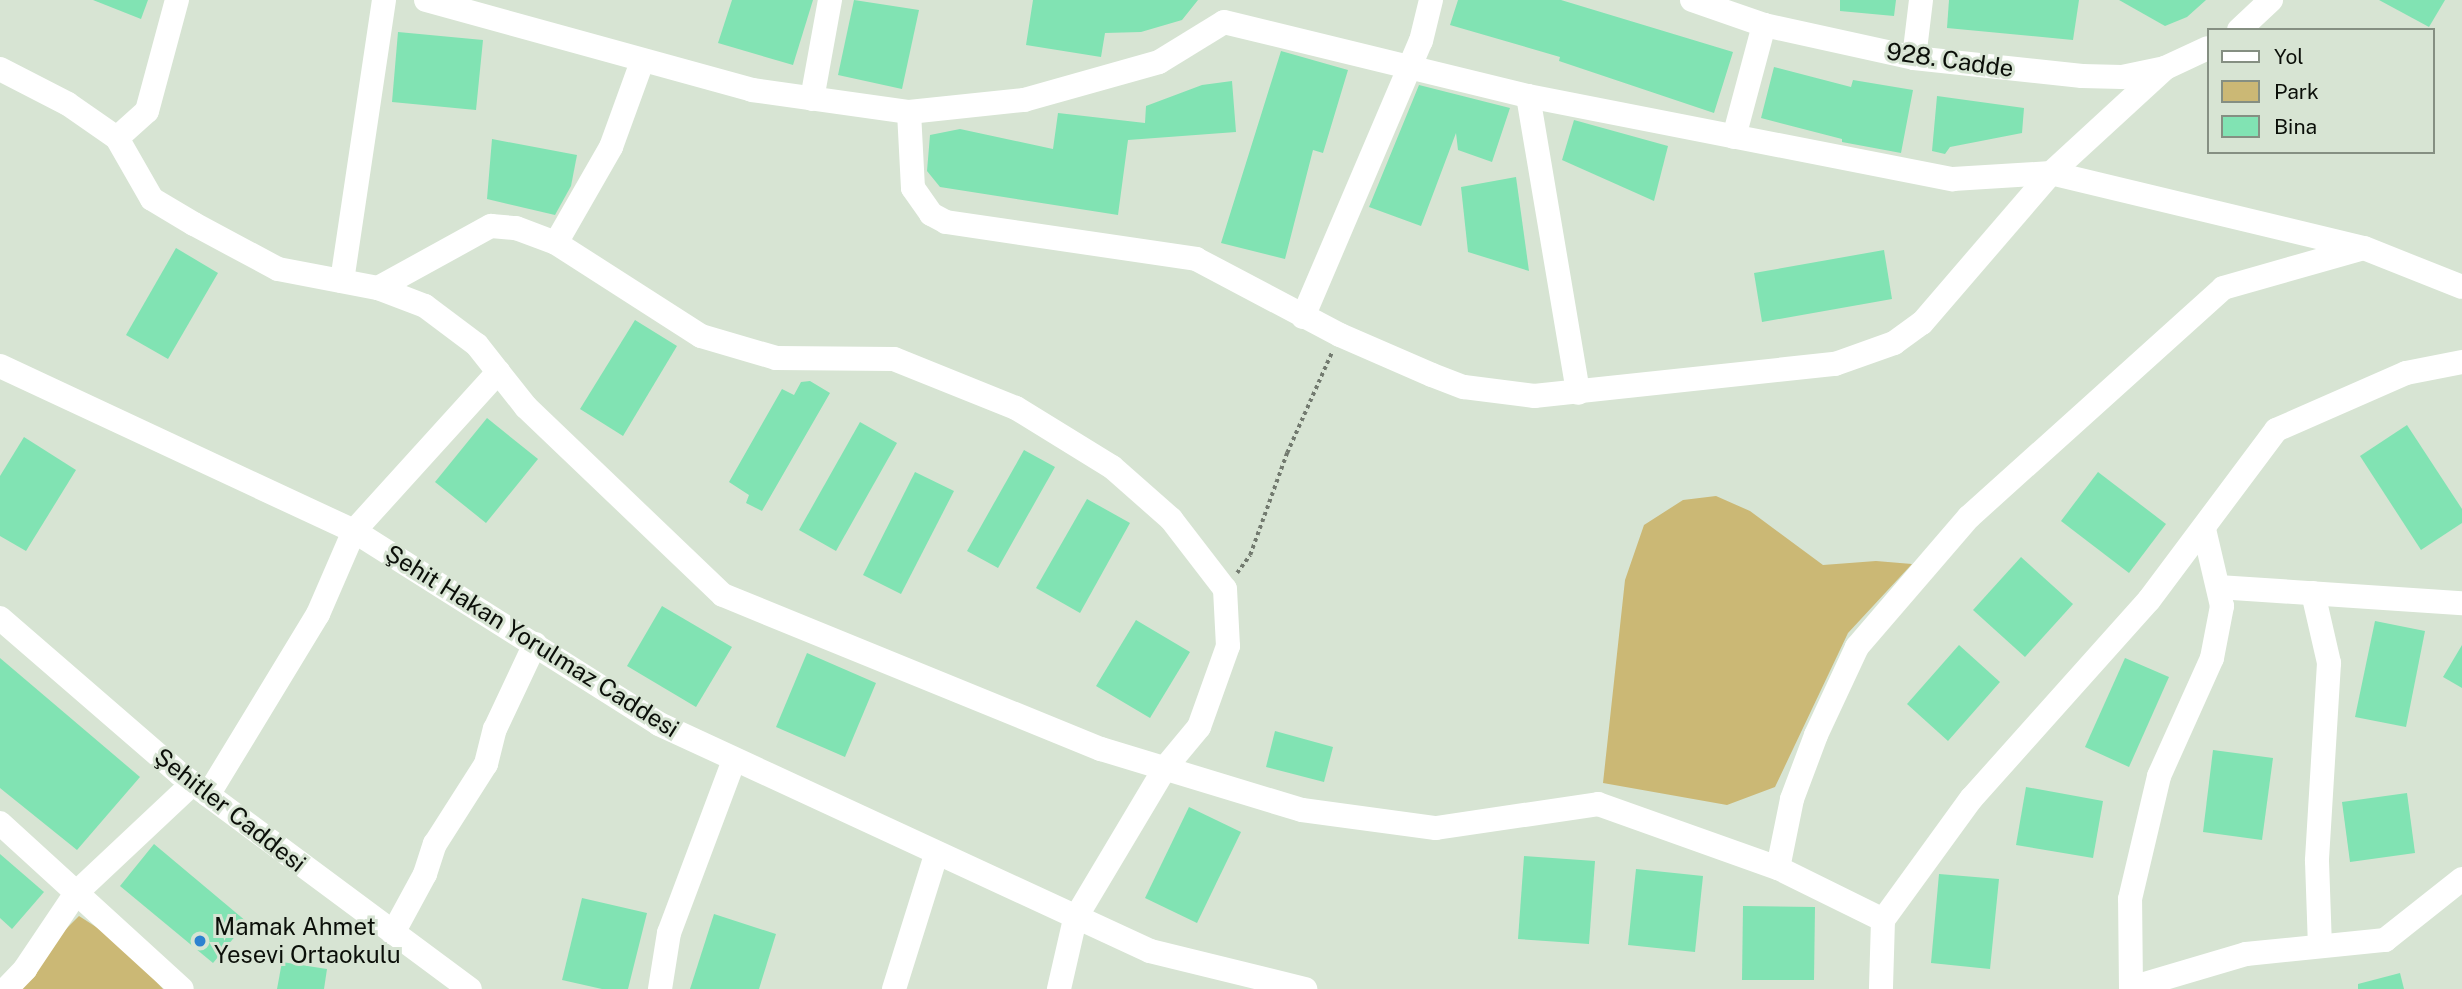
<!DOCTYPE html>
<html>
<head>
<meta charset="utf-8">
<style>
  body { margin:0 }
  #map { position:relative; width:2462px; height:989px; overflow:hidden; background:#d7e4d3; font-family:"Public Sans",sans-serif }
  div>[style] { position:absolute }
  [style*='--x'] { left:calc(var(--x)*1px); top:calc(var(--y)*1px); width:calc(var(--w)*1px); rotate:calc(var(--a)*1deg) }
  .green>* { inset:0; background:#cbb875 }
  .building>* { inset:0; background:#81e3b3 }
  .path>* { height:3.5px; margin-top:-1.75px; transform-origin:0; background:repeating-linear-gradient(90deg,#727a6f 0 3.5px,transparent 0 7px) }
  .minor>* { height:24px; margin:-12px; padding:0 12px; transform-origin:12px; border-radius:12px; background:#fff }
  .dots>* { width:19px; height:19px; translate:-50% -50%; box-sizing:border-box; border:4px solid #d7e4d3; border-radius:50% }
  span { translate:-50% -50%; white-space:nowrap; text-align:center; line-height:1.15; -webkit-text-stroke:6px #d7e4d3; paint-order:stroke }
  .street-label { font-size:24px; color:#0b0f09 }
  .poi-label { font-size:24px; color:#0b0f09 }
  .left { translate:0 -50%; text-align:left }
  .legend { position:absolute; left:2207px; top:28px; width:228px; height:126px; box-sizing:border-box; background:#d7e4d3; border:2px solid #858f82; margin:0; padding:9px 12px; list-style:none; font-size:21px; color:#0b0f09 }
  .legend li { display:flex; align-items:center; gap:14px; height:35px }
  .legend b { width:35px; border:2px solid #858f82 }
</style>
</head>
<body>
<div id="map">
  <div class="green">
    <i style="clip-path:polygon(1716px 496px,1750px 511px,1823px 565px,1876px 561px,1912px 564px,1848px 633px,1775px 787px,1727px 805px,1603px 783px,1625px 580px,1644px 525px,1683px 500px)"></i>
    <i style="clip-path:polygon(79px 916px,121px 943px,163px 989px,6px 989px)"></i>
  </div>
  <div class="building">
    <i style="clip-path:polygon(93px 0,148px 0,141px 19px)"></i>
    <i style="clip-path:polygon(732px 0,813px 0,793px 65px,718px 43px)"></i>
    <i style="clip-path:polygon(854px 0,919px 10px,902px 89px,838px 75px)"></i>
    <i style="clip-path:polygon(1033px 0,1198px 0,1182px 20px,1141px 32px,1105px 33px,1101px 57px,1026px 45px)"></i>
    <i style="clip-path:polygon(1458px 0,1561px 0,1733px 52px,1714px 113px,1559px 61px,1560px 57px,1450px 25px)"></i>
    <i style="clip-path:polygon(1840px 0,1896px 0,1894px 16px,1840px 11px)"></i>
    <i style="clip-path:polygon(1949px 0,2079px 0,2073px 40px,1947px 28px)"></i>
    <i style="clip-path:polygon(2119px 0,2206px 0,2187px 17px,2165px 26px)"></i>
    <i style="clip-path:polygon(2379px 0,2445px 0,2429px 27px)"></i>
    <i style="clip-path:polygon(398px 32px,483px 40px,476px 110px,392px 102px)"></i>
    <i style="clip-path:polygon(1281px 51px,1348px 70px,1323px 153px,1313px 150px,1285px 259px,1221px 243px)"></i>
    <i style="clip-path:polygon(1774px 67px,1851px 87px,1853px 80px,1913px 90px,1901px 153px,1842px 142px,1842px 139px,1761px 118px)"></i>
    <i style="clip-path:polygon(1232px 81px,1236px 132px,1128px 140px,1118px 215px,940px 187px,927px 171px,930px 135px,960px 129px,1053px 149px,1058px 113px,1145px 123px,1146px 106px,1202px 85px)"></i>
    <i style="clip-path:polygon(1419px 85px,1510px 108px,1492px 162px,1458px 150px,1456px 133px,1421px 226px,1369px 207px)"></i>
    <i style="clip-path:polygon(1937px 96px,2024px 108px,2022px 133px,1950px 147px,1945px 154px,1932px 151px)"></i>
    <i style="clip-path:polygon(1574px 120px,1668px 146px,1654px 201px,1562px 160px)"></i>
    <i style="clip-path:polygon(492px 139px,577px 155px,571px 186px,555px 215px,487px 199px)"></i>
    <i style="clip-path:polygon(1516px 177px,1529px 271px,1468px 252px,1461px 187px)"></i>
    <i style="clip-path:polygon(176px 248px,218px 273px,168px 359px,126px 335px)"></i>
    <i style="clip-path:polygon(1884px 250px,1892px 299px,1762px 322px,1754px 273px)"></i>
    <i style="clip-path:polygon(635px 320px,677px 346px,623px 436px,580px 409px)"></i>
    <i style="clip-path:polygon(810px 381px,830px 393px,762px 511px,746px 503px,749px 495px,729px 482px,782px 389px,794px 395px,801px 382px)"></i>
    <i style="clip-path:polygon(487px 418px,538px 459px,486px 523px,435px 482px)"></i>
    <i style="clip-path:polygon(860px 422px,897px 443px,836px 551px,799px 530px)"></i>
    <i style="clip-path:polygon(2407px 425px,2462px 509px,2462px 523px,2421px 550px,2360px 456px)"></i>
    <i style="clip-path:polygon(24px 437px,76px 470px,26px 551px,0 536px,0 476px)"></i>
    <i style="clip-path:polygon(1024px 450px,1055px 467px,998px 568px,967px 551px)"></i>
    <i style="clip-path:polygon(915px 472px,954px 491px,901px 594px,863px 575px)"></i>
    <i style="clip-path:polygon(2098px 472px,2166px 524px,2129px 573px,2061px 521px)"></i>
    <i style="clip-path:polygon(1087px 499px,1130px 523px,1080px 613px,1036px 588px)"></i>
    <i style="clip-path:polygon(2021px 557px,2073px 604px,2025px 657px,1973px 610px)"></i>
    <i style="clip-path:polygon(662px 606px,732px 647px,696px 707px,627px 666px)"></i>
    <i style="clip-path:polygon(1136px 620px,1190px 652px,1150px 718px,1096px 686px)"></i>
    <i style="clip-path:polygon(2375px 621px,2425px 631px,2406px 727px,2355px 717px)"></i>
    <i style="clip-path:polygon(1959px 645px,2000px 682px,1948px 741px,1907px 704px)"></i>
    <i style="clip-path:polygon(2462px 645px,2462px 688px,2443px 677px)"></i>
    <i style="clip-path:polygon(807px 653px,876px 683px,845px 757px,776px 727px)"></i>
    <i style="clip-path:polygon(0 658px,140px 777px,77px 850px,0 788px)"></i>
    <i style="clip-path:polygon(2125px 658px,2169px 677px,2129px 767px,2085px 747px)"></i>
    <i style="clip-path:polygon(1275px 731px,1333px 747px,1324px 782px,1266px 767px)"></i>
    <i style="clip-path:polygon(2213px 750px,2273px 758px,2262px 840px,2203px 832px)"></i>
    <i style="clip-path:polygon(2026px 787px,2103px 801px,2093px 858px,2016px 845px)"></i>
    <i style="clip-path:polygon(2407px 793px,2415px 853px,2350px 862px,2342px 802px)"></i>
    <i style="clip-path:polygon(1189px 807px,1241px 832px,1197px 923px,1145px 898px)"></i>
    <i style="clip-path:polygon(154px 844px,247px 922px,213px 963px,120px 886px)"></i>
    <i style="clip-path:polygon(0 854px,44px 892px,12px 929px,0 918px)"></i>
    <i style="clip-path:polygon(1524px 856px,1595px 861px,1589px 944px,1518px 939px)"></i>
    <i style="clip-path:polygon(1636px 869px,1703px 876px,1695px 952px,1628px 945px)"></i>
    <i style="clip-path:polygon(1939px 874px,1999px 879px,1990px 969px,1931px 963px)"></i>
    <i style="clip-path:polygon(582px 898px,647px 913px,628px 989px,602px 989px,562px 980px)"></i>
    <i style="clip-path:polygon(1743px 906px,1815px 907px,1814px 980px,1742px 980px)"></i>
    <i style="clip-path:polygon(714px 914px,776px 934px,759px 989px,690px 989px)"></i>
    <i style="clip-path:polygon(282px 962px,327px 969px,324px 989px,277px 989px)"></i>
    <i style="clip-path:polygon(2400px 973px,2404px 989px,2358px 989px,2358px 984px)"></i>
  </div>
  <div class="path">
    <i style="--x:1237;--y:573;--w:22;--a:-54"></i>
    <i style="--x:1250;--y:555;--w:109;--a:-70.1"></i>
    <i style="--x:1287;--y:453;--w:111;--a:-66"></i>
  </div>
  <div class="minor">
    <i style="--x:426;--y:0;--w:338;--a:15.4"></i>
    <i style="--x:752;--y:90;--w:159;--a:8"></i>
    <i style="--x:909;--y:112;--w:116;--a:-6"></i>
    <i style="--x:1024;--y:100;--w:140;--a:-15.7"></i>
    <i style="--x:1159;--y:62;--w:76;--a:-31.6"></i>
    <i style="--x:1224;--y:22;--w:313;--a:13.7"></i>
    <i style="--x:1528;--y:96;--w:433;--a:11.1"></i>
    <i style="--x:1953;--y:179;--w:98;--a:-3.5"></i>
    <i style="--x:2051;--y:173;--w:322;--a:13.5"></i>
    <i style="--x:2364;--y:248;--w:105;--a:21.7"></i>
    <i style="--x:1692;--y:0;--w:76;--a:19.1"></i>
    <i style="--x:1764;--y:25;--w:154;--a:12.4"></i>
    <i style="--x:1914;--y:58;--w:169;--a:6.1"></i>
    <i style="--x:2082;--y:76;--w:40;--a:1.4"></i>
    <i style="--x:2122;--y:77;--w:44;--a:-11.8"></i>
    <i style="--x:2165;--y:68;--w:47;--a:-24.9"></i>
    <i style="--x:2239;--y:30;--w:44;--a:-43.2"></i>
    <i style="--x:1914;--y:58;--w:58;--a:-83.1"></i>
    <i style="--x:0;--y:69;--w:76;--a:27.2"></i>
    <i style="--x:68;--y:104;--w:60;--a:34.8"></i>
    <i style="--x:117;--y:138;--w:70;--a:60.2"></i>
    <i style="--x:152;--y:199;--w:49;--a:30.8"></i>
    <i style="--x:194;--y:224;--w:95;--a:28.2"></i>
    <i style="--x:278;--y:269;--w:102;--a:10.8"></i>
    <i style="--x:378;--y:288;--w:50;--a:21"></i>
    <i style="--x:425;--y:306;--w:65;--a:36.9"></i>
    <i style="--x:477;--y:345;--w:79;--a:51.7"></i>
    <i style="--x:526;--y:407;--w:272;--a:43.7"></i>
    <i style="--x:723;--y:595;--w:408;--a:22.2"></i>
    <i style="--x:1101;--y:749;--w:210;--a:16.9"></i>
    <i style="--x:1302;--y:810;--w:135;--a:7.7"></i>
    <i style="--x:1436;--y:828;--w:164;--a:-8.4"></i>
    <i style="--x:1598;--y:804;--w:191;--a:19.6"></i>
    <i style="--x:1778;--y:868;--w:117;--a:26.3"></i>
    <i style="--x:1883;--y:920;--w:69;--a:91.7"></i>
    <i style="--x:1528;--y:96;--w:301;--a:80.4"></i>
    <i style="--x:812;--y:99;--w:101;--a:-79.7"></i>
    <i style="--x:909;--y:112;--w:76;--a:87"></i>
    <i style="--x:913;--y:188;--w:32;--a:55"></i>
    <i style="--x:931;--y:214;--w:17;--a:28"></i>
    <i style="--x:946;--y:222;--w:253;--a:8.4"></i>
    <i style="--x:1196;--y:259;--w:163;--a:27.8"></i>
    <i style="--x:1340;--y:335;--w:100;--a:23.5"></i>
    <i style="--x:1432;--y:375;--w:34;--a:21"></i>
    <i style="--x:1464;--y:387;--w:71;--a:7.3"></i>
    <i style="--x:1534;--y:396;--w:303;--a:-6.1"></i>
    <i style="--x:1835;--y:364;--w:63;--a:-19.6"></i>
    <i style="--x:1894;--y:343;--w:34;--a:-36"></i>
    <i style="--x:1922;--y:323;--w:198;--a:-49.3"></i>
    <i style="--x:2051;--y:173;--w:155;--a:-42.6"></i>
    <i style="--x:1734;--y:137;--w:116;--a:-75"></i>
    <i style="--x:117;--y:138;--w:40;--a:-42"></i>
    <i style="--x:147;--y:111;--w:115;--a:-74.9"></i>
    <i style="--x:556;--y:243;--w:111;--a:-60.2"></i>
    <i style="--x:611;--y:147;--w:90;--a:-70"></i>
    <i style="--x:342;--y:281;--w:284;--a:-81.5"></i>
    <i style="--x:378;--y:288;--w:129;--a:-28.8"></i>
    <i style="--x:491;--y:226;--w:25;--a:5"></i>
    <i style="--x:516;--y:228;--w:43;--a:20.6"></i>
    <i style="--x:556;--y:243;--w:172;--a:32.7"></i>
    <i style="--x:701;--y:336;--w:78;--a:16.3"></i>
    <i style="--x:776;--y:358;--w:118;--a:0.5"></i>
    <i style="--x:894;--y:359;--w:131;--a:21.9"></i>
    <i style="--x:1016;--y:408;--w:113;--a:31.6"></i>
    <i style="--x:1112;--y:467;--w:79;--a:41.4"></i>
    <i style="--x:1171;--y:519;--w:88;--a:52.4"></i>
    <i style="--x:1225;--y:589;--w:57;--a:87"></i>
    <i style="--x:1228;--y:646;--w:86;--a:109.7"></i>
    <i style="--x:1199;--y:727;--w:53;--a:129.7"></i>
    <i style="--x:1165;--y:768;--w:176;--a:120.8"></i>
    <i style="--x:1075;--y:919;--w:72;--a:102.9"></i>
    <i style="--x:1303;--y:317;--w:300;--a:-66.9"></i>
    <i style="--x:1421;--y:41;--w:42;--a:-76.3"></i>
    <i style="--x:0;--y:366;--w:391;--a:25"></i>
    <i style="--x:354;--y:531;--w:361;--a:32.3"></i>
    <i style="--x:659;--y:724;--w:541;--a:24.81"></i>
    <i style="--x:1150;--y:951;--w:160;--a:13.8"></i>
    <i style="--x:2218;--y:587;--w:245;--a:3.8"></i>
    <i style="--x:2313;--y:593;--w:72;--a:77.1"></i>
    <i style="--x:2329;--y:663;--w:198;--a:93.5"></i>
    <i style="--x:2317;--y:861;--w:85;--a:88"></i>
    <i style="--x:0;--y:618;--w:238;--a:40.9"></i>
    <i style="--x:180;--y:774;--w:361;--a:36.6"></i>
    <i style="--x:208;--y:795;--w:212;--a:-58.7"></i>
    <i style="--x:318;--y:614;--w:90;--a:-66.6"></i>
    <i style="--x:354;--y:531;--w:215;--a:-47.8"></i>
    <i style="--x:0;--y:823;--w:246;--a:42.4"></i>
    <i style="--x:1778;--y:868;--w:70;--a:-78.5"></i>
    <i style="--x:1792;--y:799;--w:68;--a:-69.4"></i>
    <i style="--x:1816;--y:735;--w:97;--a:-65"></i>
    <i style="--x:1857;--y:647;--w:172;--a:-49.3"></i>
    <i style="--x:1969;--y:517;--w:342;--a:-42"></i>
    <i style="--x:2223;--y:288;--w:142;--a:-15.9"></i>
    <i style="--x:1883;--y:920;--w:150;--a:-54"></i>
    <i style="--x:1971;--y:799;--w:267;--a:-48.2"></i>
    <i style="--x:2149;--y:600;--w:212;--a:-53.2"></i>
    <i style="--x:2276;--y:430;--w:142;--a:-23.7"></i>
    <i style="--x:2406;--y:373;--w:57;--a:-11.1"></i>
    <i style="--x:393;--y:933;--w:67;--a:-61.5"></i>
    <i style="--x:425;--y:874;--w:32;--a:-72"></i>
    <i style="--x:435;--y:844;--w:95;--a:-57.5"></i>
    <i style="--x:486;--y:764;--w:36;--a:-76"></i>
    <i style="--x:495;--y:729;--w:94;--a:-64.8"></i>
    <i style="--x:2131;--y:988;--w:120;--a:-16.5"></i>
    <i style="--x:2246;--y:954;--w:140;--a:-5.8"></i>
    <i style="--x:2385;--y:940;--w:98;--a:-38.4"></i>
    <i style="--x:6;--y:989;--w:28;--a:-46"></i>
    <i style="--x:25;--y:969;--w:92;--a:-56.1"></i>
    <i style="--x:76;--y:893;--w:161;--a:-43.2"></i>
    <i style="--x:660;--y:989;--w:57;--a:-80.9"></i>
    <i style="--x:669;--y:933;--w:185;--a:-69.4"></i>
    <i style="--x:894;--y:989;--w:140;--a:-72.6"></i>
    <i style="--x:2131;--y:989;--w:90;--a:-90.6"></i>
    <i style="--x:2130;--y:899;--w:126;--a:-76.7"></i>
    <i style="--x:2159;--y:776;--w:129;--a:-65.8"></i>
    <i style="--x:2212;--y:658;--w:53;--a:-79.1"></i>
    <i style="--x:2222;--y:606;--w:79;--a:-103.2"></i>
  </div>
  <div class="dots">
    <i style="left:200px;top:941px;background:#2d82d0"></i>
  </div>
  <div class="street-label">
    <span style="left:1950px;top:60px;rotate:8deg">928. Cadde</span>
    <span style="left:532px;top:641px;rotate:32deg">Şehit Hakan Yorulmaz Caddesi</span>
    <span style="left:230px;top:810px;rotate:38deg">Şehitler Caddesi</span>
  </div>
  <div class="poi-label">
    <span class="left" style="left:214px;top:941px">Mamak Ahmet<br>Yesevi Ortaokulu</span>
  </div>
  <ul class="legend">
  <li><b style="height:9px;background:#fff"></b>Yol</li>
  <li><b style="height:19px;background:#cbb875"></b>Park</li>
  <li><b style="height:19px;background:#81e3b3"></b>Bina</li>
  </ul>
</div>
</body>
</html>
